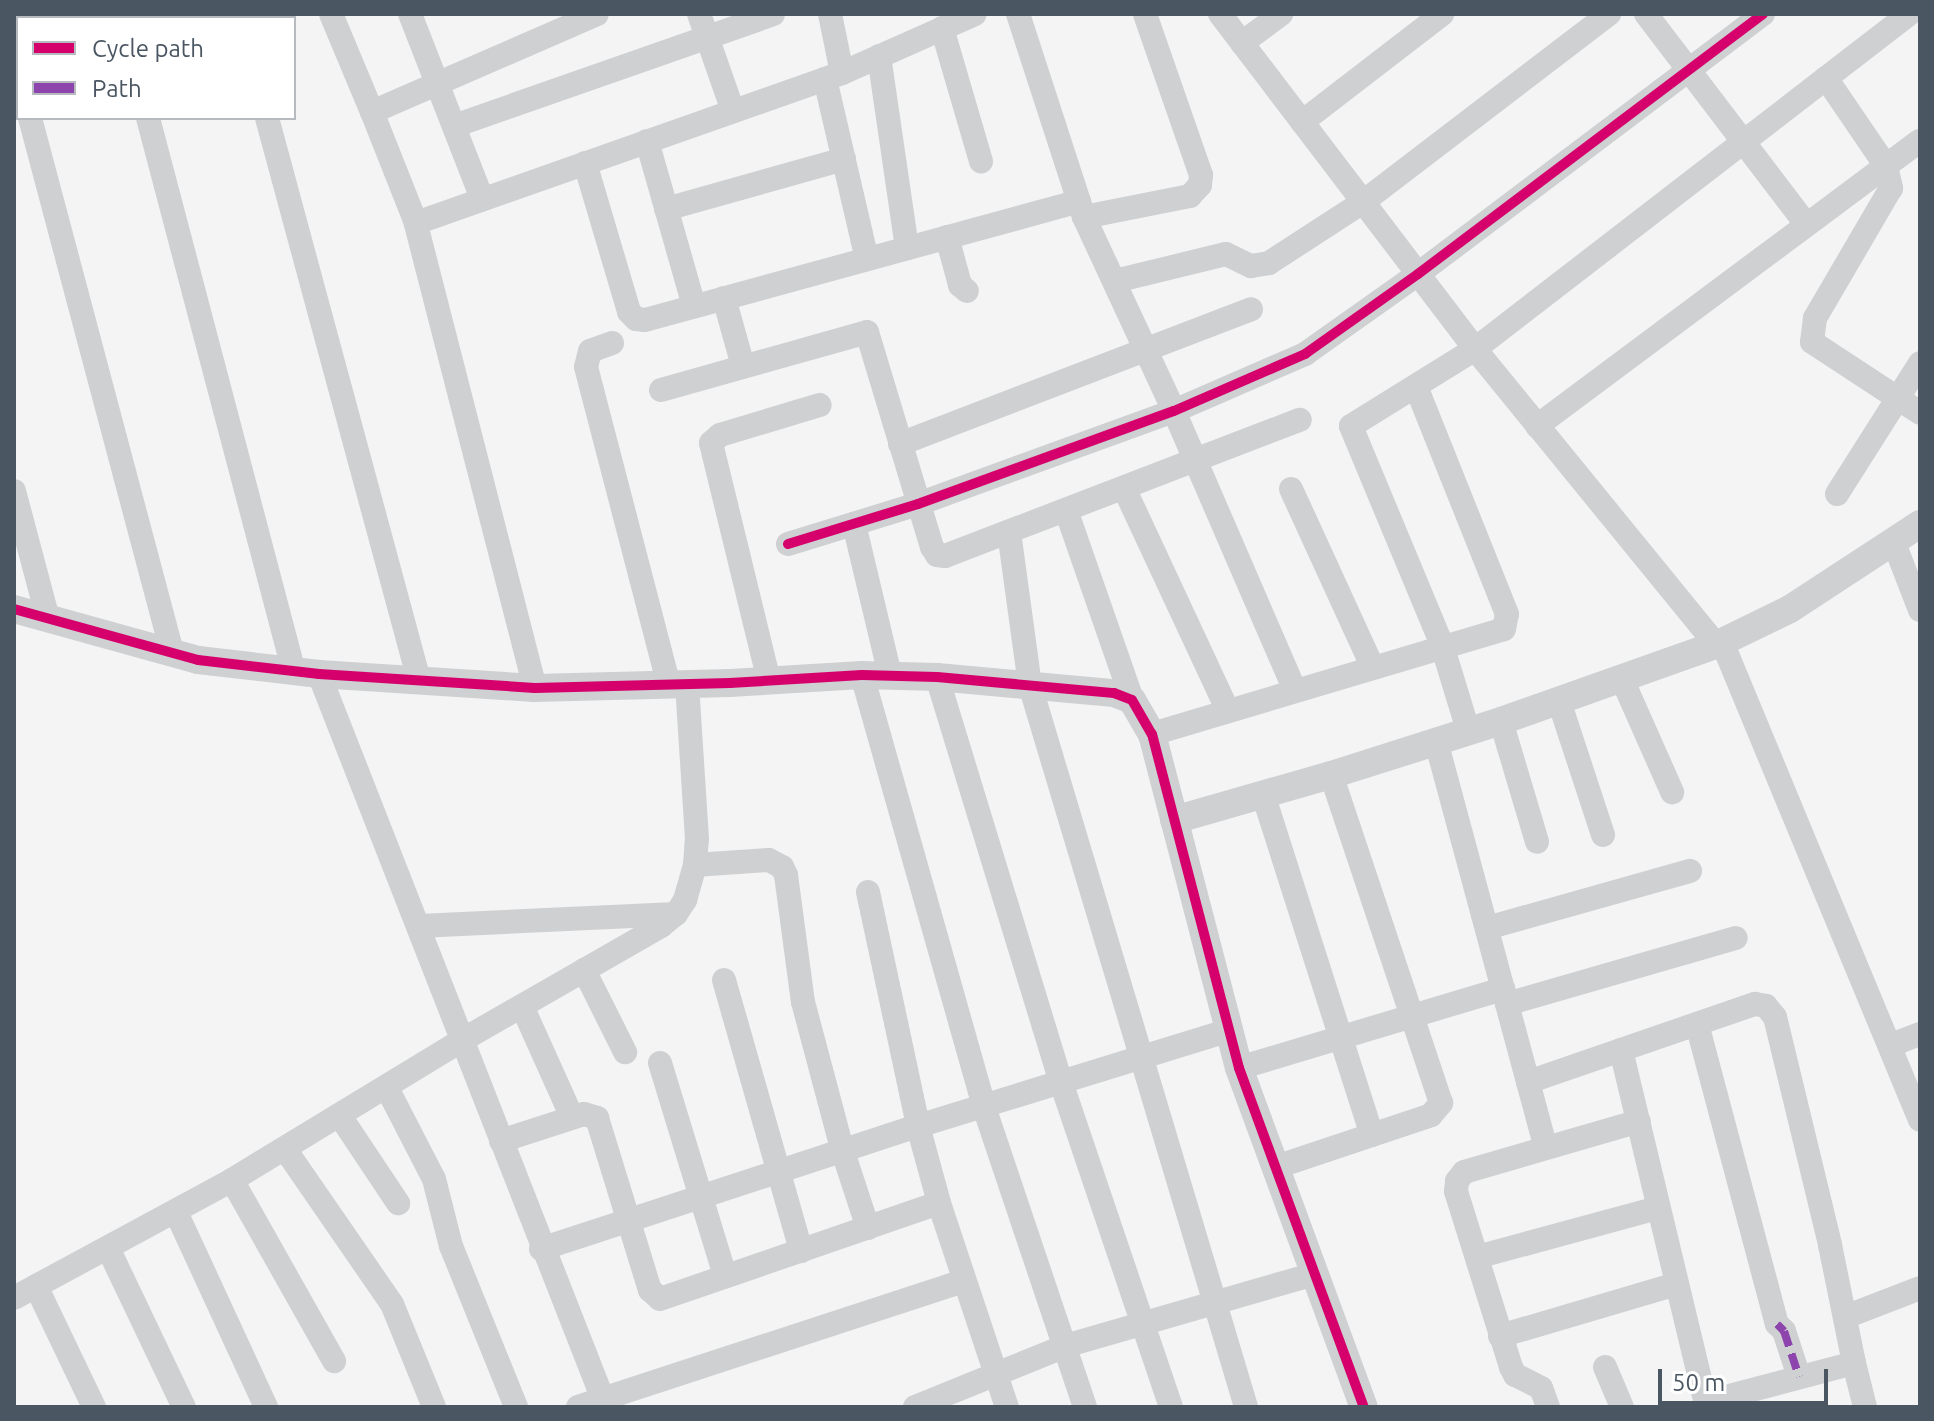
<!DOCTYPE html>
<html>
<head>
<meta charset="utf-8">
<style>
  body { margin:0 }
  #map { position:relative; width:1934px; height:1421px; overflow:hidden; background:#f4f4f4; font-family:Ubuntu,sans-serif }
  div>[style] { position:absolute }
  [style*='--x'] { left:calc(var(--x)*1px); top:calc(var(--y)*1px); width:calc(var(--w)*1px); rotate:calc(var(--a)*1deg) }
  .minor>* { height:24px; margin:-12px; padding:0 12px; transform-origin:12px; border-radius:12px; background:#ced0d2 }
  .tertiary>* { height:28px; margin:-14px; padding:0 14px; transform-origin:14px; border-radius:14px; background:#ced0d2 }
  .quiet>* { height:8px; margin-top:-4px; transform-origin:0; background:repeating-linear-gradient(90deg,#8e44ad 0 16px,transparent 0 24px) }
  .cycleway>* { height:10px; margin:-5px; padding:0 5px; transform-origin:5px; border-radius:5px; background:#d6006c }
  span { translate:-50% -50%; white-space:nowrap; text-align:center; line-height:1.15; -webkit-text-stroke:6px #fff; paint-order:stroke }
  .frame { position:absolute; inset:0; border:16px solid #4a5661; pointer-events:none }
  .legend { position:absolute; left:16px; top:16px; width:280px; height:104px; box-sizing:border-box; background:#fff; border:2px solid #b7bbc0; margin:0; padding:10px 14px; list-style:none; font-size:24px; color:#4a5661 }
  .legend li { display:flex; align-items:center; gap:16px; height:40px }
  .legend b { width:40px; border:2px solid #b7bbc0 }
  .scale { position:absolute; left:1658px; top:1369px; width:170px; height:36px; box-sizing:border-box; border:4px solid #4a5661; border-top:0; padding-left:10px; font-size:24px; line-height:28px; white-space:nowrap; color:#4a5661; -webkit-text-stroke:6px #fff; paint-order:stroke }
</style>
</head>
<body>
<div id="map">
  <div class="minor">
    <i style="--x:239;--y:14;--w:4;--a:76"></i>
    <i style="--x:331;--y:14;--w:106;--a:67.3"></i>
    <i style="--x:410;--y:14;--w:199;--a:68.7"></i>
    <i style="--x:699;--y:14;--w:103;--a:70.7"></i>
    <i style="--x:830;--y:14;--w:60;--a:78.5"></i>
    <i style="--x:1018;--y:14;--w:213;--a:72"></i>
    <i style="--x:1084;--y:217;--w:214;--a:65.1"></i>
    <i style="--x:1174;--y:411;--w:304;--a:66.6"></i>
    <i style="--x:1220;--y:14;--w:421;--a:52.7"></i>
    <i style="--x:1475;--y:349;--w:382;--a:50.8"></i>
    <i style="--x:1646;--y:14;--w:265;--a:52.7"></i>
    <i style="--x:942;--y:28;--w:139;--a:73.7"></i>
    <i style="--x:1242;--y:43;--w:49;--a:-36.6"></i>
    <i style="--x:879;--y:56;--w:194;--a:81.7"></i>
    <i style="--x:1826;--y:78;--w:107;--a:55.7"></i>
    <i style="--x:1886;--y:166;--w:23;--a:77"></i>
    <i style="--x:1891;--y:188;--w:151;--a:120.3"></i>
    <i style="--x:1815;--y:318;--w:24;--a:97"></i>
    <i style="--x:1812;--y:342;--w:129;--a:33.3"></i>
    <i style="--x:825;--y:79;--w:185;--a:76.9"></i>
    <i style="--x:30;--y:118;--w:553;--a:75.11"></i>
    <i style="--x:148;--y:118;--w:573;--a:75.24"></i>
    <i style="--x:267;--y:118;--w:582;--a:74.87"></i>
    <i style="--x:1302;--y:122;--w:177;--a:-37.6"></i>
    <i style="--x:454;--y:126;--w:338;--a:-19.3"></i>
    <i style="--x:647;--y:141;--w:172;--a:74.1"></i>
    <i style="--x:585;--y:163;--w:155;--a:73.5"></i>
    <i style="--x:629;--y:312;--w:10;--a:45"></i>
    <i style="--x:636;--y:319;--w:9;--a:6"></i>
    <i style="--x:645;--y:320;--w:450;--a:-15.3"></i>
    <i style="--x:666;--y:209;--w:185;--a:-15.7"></i>
    <i style="--x:1084;--y:217;--w:108;--a:-11.2"></i>
    <i style="--x:1190;--y:196;--w:15;--a:-48"></i>
    <i style="--x:1200;--y:185;--w:10;--a:-84"></i>
    <i style="--x:1201;--y:175;--w:170;--a:-109.2"></i>
    <i style="--x:416;--y:223;--w:452;--a:-19.4"></i>
    <i style="--x:842;--y:73;--w:145;--a:-23.9"></i>
    <i style="--x:947;--y:237;--w:50;--a:74.8"></i>
    <i style="--x:960;--y:285;--w:9;--a:41"></i>
    <i style="--x:1115;--y:281;--w:114;--a:-13.7"></i>
    <i style="--x:1226;--y:254;--w:28;--a:26"></i>
    <i style="--x:1251;--y:266;--w:18;--a:-9"></i>
    <i style="--x:1269;--y:263;--w:112;--a:-33"></i>
    <i style="--x:1363;--y:202;--w:310;--a:-37.4"></i>
    <i style="--x:724;--y:298;--w:71;--a:74.4"></i>
    <i style="--x:612;--y:343;--w:23;--a:160"></i>
    <i style="--x:590;--y:351;--w:16;--a:104"></i>
    <i style="--x:586;--y:367;--w:329;--a:75.4"></i>
    <i style="--x:661;--y:390;--w:214;--a:-15.7"></i>
    <i style="--x:867;--y:332;--w:225;--a:73.2"></i>
    <i style="--x:932;--y:547;--w:9;--a:58"></i>
    <i style="--x:937;--y:555;--w:8;--a:7"></i>
    <i style="--x:945;--y:556;--w:380;--a:-21"></i>
    <i style="--x:1537;--y:426;--w:477;--a:-36.7"></i>
    <i style="--x:900;--y:444;--w:376;--a:-21"></i>
    <i style="--x:1124;--y:488;--w:246;--a:65"></i>
    <i style="--x:1291;--y:489;--w:195;--a:65.4"></i>
    <i style="--x:14;--y:491;--w:132;--a:75.1"></i>
    <i style="--x:1837;--y:494;--w:155;--a:-57.6"></i>
    <i style="--x:1066;--y:510;--w:201;--a:70.8"></i>
    <i style="--x:854;--y:524;--w:155;--a:76.6"></i>
    <i style="--x:1009;--y:532;--w:154;--a:82.2"></i>
    <i style="--x:1030;--y:685;--w:754;--a:73.34"></i>
    <i style="--x:1894;--y:543;--w:72;--a:68.8"></i>
    <i style="--x:788;--y:544;--w:136;--a:-17.1"></i>
    <i style="--x:918;--y:504;--w:272;--a:-20"></i>
    <i style="--x:1174;--y:411;--w:143;--a:-23.5"></i>
    <i style="--x:1305;--y:354;--w:138;--a:-35.3"></i>
    <i style="--x:1418;--y:274;--w:432;--a:-37"></i>
    <i style="--x:1722;--y:642;--w:517;--a:67.5"></i>
    <i style="--x:319;--y:674;--w:787;--a:68.62"></i>
    <i style="--x:862;--y:675;--w:449;--a:74.2"></i>
    <i style="--x:984;--y:1107;--w:317;--a:71.4"></i>
    <i style="--x:937;--y:677;--w:427;--a:73"></i>
    <i style="--x:1062;--y:1085;--w:340;--a:71.3"></i>
    <i style="--x:1622;--y:679;--w:124;--a:66.1"></i>
    <i style="--x:769;--y:681;--w:245;--a:-103.7"></i>
    <i style="--x:711;--y:443;--w:12;--a:-42"></i>
    <i style="--x:720;--y:435;--w:104;--a:-16.7"></i>
    <i style="--x:535;--y:688;--w:480;--a:-104.4"></i>
    <i style="--x:416;--y:223;--w:119;--a:-111.6"></i>
    <i style="--x:372;--y:112;--w:245;--a:-23.5"></i>
    <i style="--x:1559;--y:701;--w:141;--a:71.8"></i>
    <i style="--x:1501;--y:721;--w:126;--a:73.4"></i>
    <i style="--x:1468;--y:730;--w:89;--a:-107"></i>
    <i style="--x:1442;--y:645;--w:237;--a:-112.6"></i>
    <i style="--x:1351;--y:426;--w:146;--a:-31.8"></i>
    <i style="--x:1475;--y:349;--w:548;--a:-37.66"></i>
    <i style="--x:1152;--y:734;--w:367;--a:-16.6"></i>
    <i style="--x:1504;--y:629;--w:15;--a:-79"></i>
    <i style="--x:1507;--y:614;--w:245;--a:-111.8"></i>
    <i style="--x:1436;--y:741;--w:419;--a:74.9"></i>
    <i style="--x:1263;--y:794;--w:358;--a:72.3"></i>
    <i style="--x:695;--y:865;--w:74;--a:-3.9"></i>
    <i style="--x:769;--y:860;--w:15;--a:28"></i>
    <i style="--x:782;--y:867;--w:9;--a:63"></i>
    <i style="--x:786;--y:875;--w:128;--a:82.4"></i>
    <i style="--x:803;--y:1002;--w:155;--a:75.1"></i>
    <i style="--x:843;--y:1152;--w:80;--a:71.8"></i>
    <i style="--x:868;--y:892;--w:239;--a:77.9"></i>
    <i style="--x:918;--y:1126;--w:80;--a:74.7"></i>
    <i style="--x:939;--y:1203;--w:215;--a:71.6"></i>
    <i style="--x:419;--y:926;--w:257;--a:-2.7"></i>
    <i style="--x:1487;--y:928;--w:211;--a:-15.7"></i>
    <i style="--x:584;--y:970;--w:92;--a:63.4"></i>
    <i style="--x:724;--y:980;--w:282;--a:74.1"></i>
    <i style="--x:1507;--y:1004;--w:238;--a:-16.1"></i>
    <i style="--x:522;--y:1006;--w:122;--a:65.8"></i>
    <i style="--x:1697;--y:1024;--w:310;--a:75.1"></i>
    <i style="--x:1777;--y:1324;--w:10;--a:45"></i>
    <i style="--x:1784;--y:1331;--w:48;--a:71.9"></i>
    <i style="--x:1891;--y:1045;--w:31;--a:-21"></i>
    <i style="--x:1621;--y:1050;--w:367;--a:76.5"></i>
    <i style="--x:660;--y:1063;--w:223;--a:73"></i>
    <i style="--x:1239;--y:1068;--w:276;--a:-16.7"></i>
    <i style="--x:1528;--y:1082;--w:240;--a:-19"></i>
    <i style="--x:1755;--y:1004;--w:11;--a:10"></i>
    <i style="--x:1766;--y:1006;--w:14;--a:51"></i>
    <i style="--x:1775;--y:1017;--w:235;--a:76.4"></i>
    <i style="--x:1830;--y:1245;--w:120;--a:78.5"></i>
    <i style="--x:1854;--y:1363;--w:153;--a:165.2"></i>
    <i style="--x:387;--y:1088;--w:102;--a:62.7"></i>
    <i style="--x:434;--y:1179;--w:69;--a:75.8"></i>
    <i style="--x:451;--y:1246;--w:174;--a:68"></i>
    <i style="--x:340;--y:1116;--w:105;--a:56.3"></i>
    <i style="--x:501;--y:1141;--w:87;--a:-18"></i>
    <i style="--x:584;--y:1114;--w:14;--a:17"></i>
    <i style="--x:597;--y:1118;--w:180;--a:72.9"></i>
    <i style="--x:650;--y:1290;--w:13;--a:42"></i>
    <i style="--x:660;--y:1299;--w:295;--a:-19"></i>
    <i style="--x:285;--y:1149;--w:188;--a:55.4"></i>
    <i style="--x:392;--y:1304;--w:111;--a:67.8"></i>
    <i style="--x:1276;--y:1167;--w:163;--a:-18.5"></i>
    <i style="--x:1431;--y:1115;--w:16;--a:-50"></i>
    <i style="--x:1441;--y:1103;--w:346;--a:-108.5"></i>
    <i style="--x:232;--y:1180;--w:208;--a:60.6"></i>
    <i style="--x:176;--y:1212;--w:215;--a:65.2"></i>
    <i style="--x:108;--y:1248;--w:176;--a:64.5"></i>
    <i style="--x:541;--y:1249;--w:397;--a:-18.1"></i>
    <i style="--x:918;--y:1126;--w:323;--a:-17.1"></i>
    <i style="--x:1477;--y:1257;--w:187;--a:-15.2"></i>
    <i style="--x:36;--y:1286;--w:134;--a:64.4"></i>
    <i style="--x:14;--y:1298;--w:248;--a:-28.4"></i>
    <i style="--x:232;--y:1180;--w:271;--a:-31.3"></i>
    <i style="--x:464;--y:1039;--w:227;--a:-29.8"></i>
    <i style="--x:661;--y:926;--w:19;--a:-39"></i>
    <i style="--x:676;--y:914;--w:17;--a:-57"></i>
    <i style="--x:685;--y:900;--w:36;--a:-74"></i>
    <i style="--x:695;--y:865;--w:26;--a:-86"></i>
    <i style="--x:697;--y:839;--w:155;--a:-93.7"></i>
    <i style="--x:1845;--y:1317;--w:80;--a:-21.1"></i>
    <i style="--x:1500;--y:1336;--w:184;--a:-16.4"></i>
    <i style="--x:1854;--y:1363;--w:45;--a:76"></i>
    <i style="--x:1605;--y:1367;--w:43;--a:67"></i>
    <i style="--x:578;--y:1407;--w:406;--a:-18.1"></i>
    <i style="--x:915;--y:1407;--w:162;--a:-22.1"></i>
    <i style="--x:1065;--y:1346;--w:259;--a:-16.1"></i>
    <i style="--x:1548;--y:1407;--w:20;--a:-110"></i>
    <i style="--x:1541;--y:1388;--w:29;--a:-153"></i>
    <i style="--x:1515;--y:1375;--w:9;--a:-117"></i>
    <i style="--x:1511;--y:1367;--w:184;--a:-107.4"></i>
    <i style="--x:1456;--y:1191;--w:10;--a:-84"></i>
    <i style="--x:1457;--y:1181;--w:11;--a:-52"></i>
    <i style="--x:1464;--y:1172;--w:182;--a:-16.2"></i>
  </div>
  <div class="tertiary">
    <i style="--x:14;--y:609;--w:191;--a:15.5"></i>
    <i style="--x:198;--y:660;--w:122;--a:6.6"></i>
    <i style="--x:319;--y:674;--w:216;--a:3.7"></i>
    <i style="--x:535;--y:688;--w:195;--a:-1.5"></i>
    <i style="--x:730;--y:683;--w:132;--a:-3.5"></i>
    <i style="--x:862;--y:675;--w:75;--a:1.5"></i>
    <i style="--x:937;--y:677;--w:178;--a:5.2"></i>
    <i style="--x:1114;--y:693;--w:19;--a:21"></i>
    <i style="--x:1132;--y:700;--w:39;--a:60"></i>
    <i style="--x:1152;--y:734;--w:345;--a:75.4"></i>
    <i style="--x:1239;--y:1068;--w:361;--a:69.8"></i>
    <i style="--x:1174;--y:820;--w:163;--a:-16"></i>
    <i style="--x:1331;--y:775;--w:178;--a:-17.6"></i>
    <i style="--x:1501;--y:721;--w:228;--a:-19.5"></i>
    <i style="--x:1716;--y:645;--w:82;--a:-25.9"></i>
    <i style="--x:1790;--y:609;--w:155;--a:-33.2"></i>
  </div>
  <div class="quiet">
    <i style="--x:1777;--y:1324;--w:10;--a:45"></i>
    <i style="--x:1784;--y:1331;--w:48;--a:71.9"></i>
  </div>
  <div class="cycleway">
    <i style="--x:788;--y:544;--w:136;--a:-17.1"></i>
    <i style="--x:918;--y:504;--w:272;--a:-20"></i>
    <i style="--x:1174;--y:411;--w:143;--a:-23.5"></i>
    <i style="--x:1305;--y:354;--w:138;--a:-35.3"></i>
    <i style="--x:1418;--y:274;--w:432;--a:-37"></i>
    <i style="--x:14;--y:609;--w:191;--a:15.5"></i>
    <i style="--x:198;--y:660;--w:122;--a:6.6"></i>
    <i style="--x:319;--y:674;--w:216;--a:3.7"></i>
    <i style="--x:535;--y:688;--w:195;--a:-1.5"></i>
    <i style="--x:730;--y:683;--w:132;--a:-3.5"></i>
    <i style="--x:862;--y:675;--w:75;--a:1.5"></i>
    <i style="--x:937;--y:677;--w:178;--a:5.2"></i>
    <i style="--x:1114;--y:693;--w:19;--a:21"></i>
    <i style="--x:1132;--y:700;--w:39;--a:60"></i>
    <i style="--x:1152;--y:734;--w:345;--a:75.4"></i>
    <i style="--x:1239;--y:1068;--w:361;--a:69.8"></i>
  </div>
  <div class="frame"></div>
  <ul class="legend">
  <li><b style="height:10px;background:#d6006c"></b>Cycle path</li>
  <li><b style="height:10px;background:#8e44ad"></b>Path</li>
  </ul>
  <div class="scale">50 m</div>
</div>
</body>
</html>
